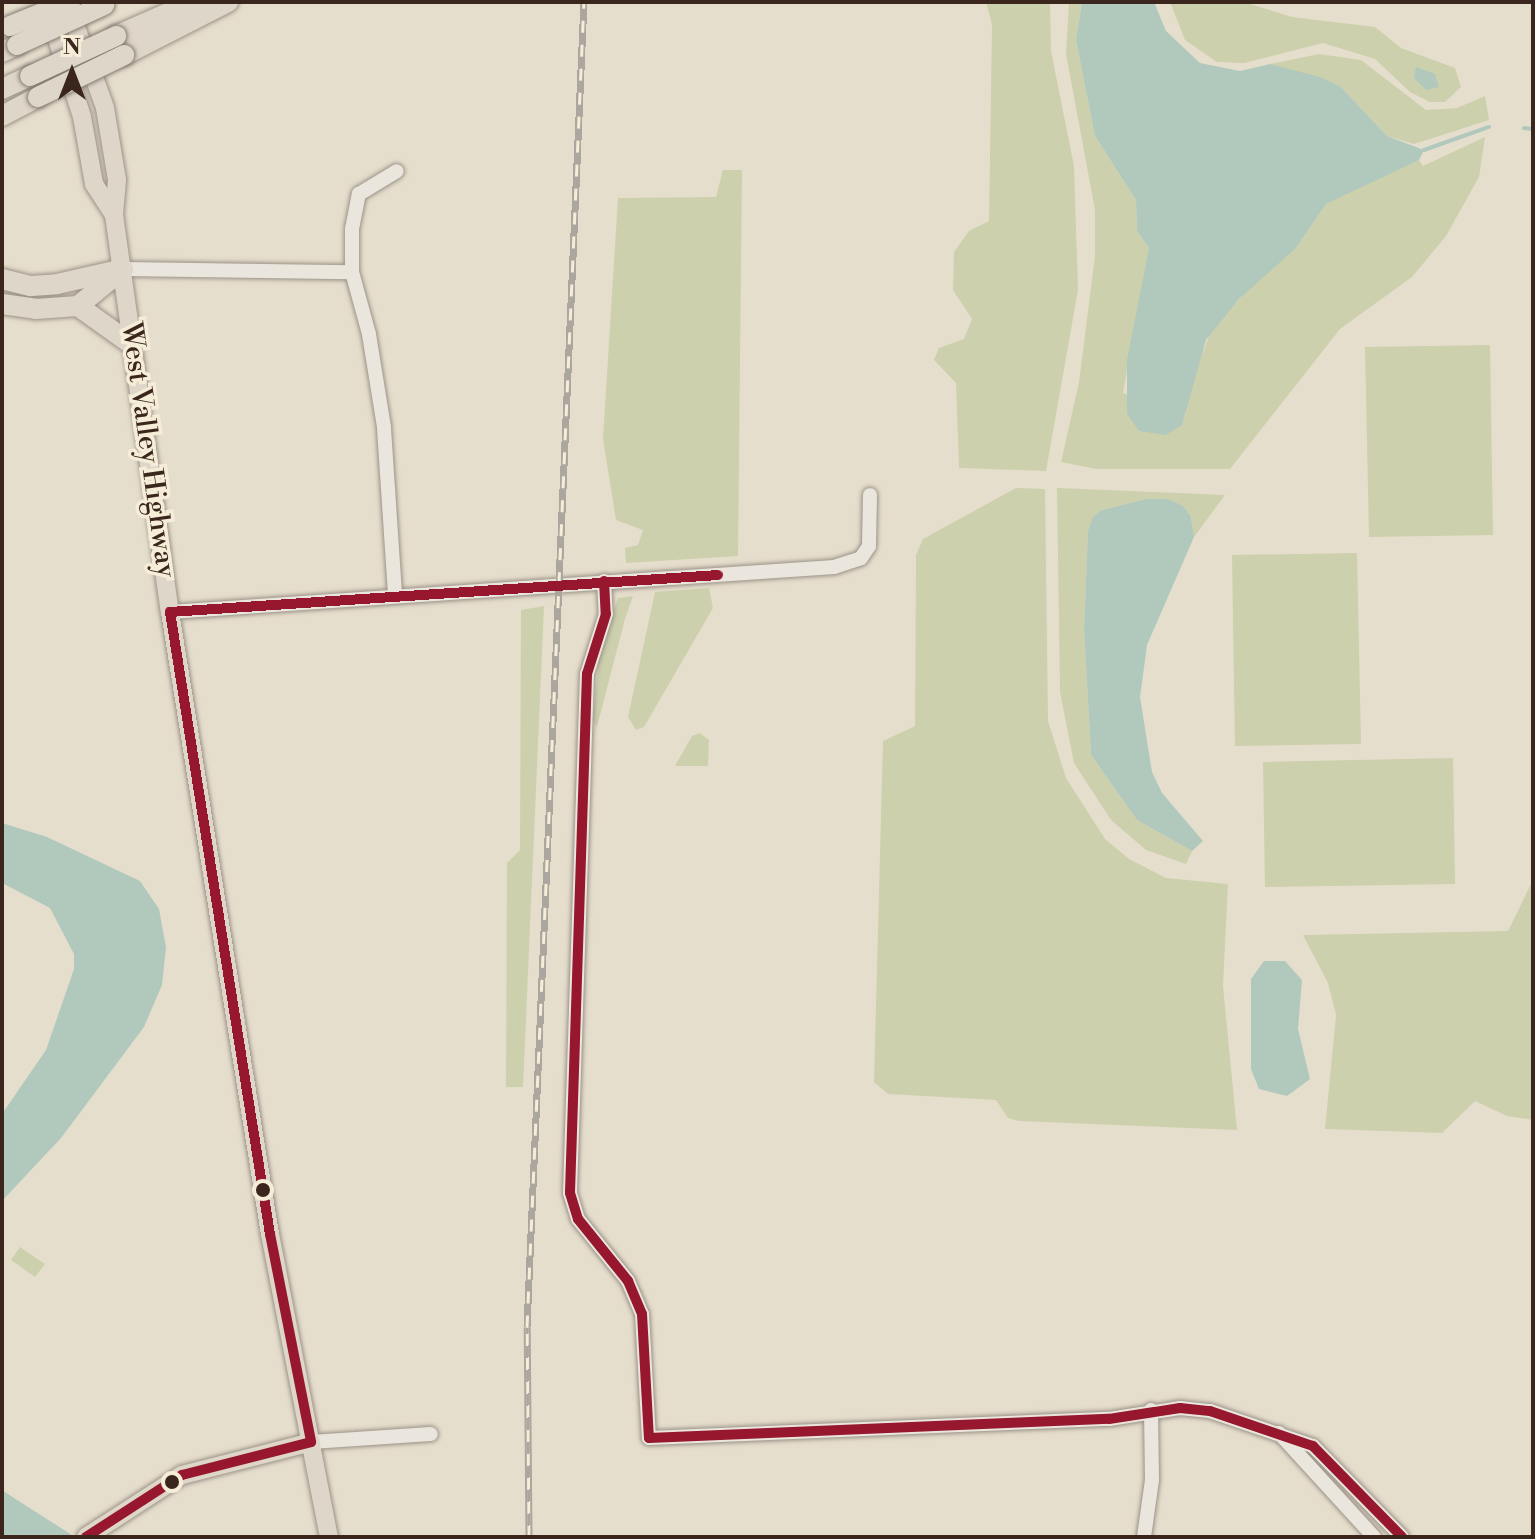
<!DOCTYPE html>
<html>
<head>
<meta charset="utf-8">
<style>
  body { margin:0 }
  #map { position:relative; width:1535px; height:1539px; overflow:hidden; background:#e6decc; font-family:"Libre Bodoni",serif }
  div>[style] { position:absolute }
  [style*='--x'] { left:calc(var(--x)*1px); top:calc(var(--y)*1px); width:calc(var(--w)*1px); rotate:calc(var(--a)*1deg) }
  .green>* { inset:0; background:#cdd0ad }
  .water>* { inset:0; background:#b1c8bd }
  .stream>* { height:4px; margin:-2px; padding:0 2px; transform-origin:2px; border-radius:2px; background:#b1c8bd }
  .roads { filter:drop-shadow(0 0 2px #9b9388) drop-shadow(0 0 2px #9b9388) }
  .minor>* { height:14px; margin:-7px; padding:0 7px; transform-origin:7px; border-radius:7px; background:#eae6de }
  .major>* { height:18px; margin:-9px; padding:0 9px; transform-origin:9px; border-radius:9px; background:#ded6c9 }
  .highway>* { height:20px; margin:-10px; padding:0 10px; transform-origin:10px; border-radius:10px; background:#ded6c9 }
  .rail>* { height:7px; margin-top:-3.5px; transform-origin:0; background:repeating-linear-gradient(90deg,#f5edd7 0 12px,#aba69e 0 24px); box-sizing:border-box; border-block:2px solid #aba69e }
  .bridges { filter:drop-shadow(0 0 2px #827b71) drop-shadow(0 0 2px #827b71) }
  .highway-bridge>* { height:20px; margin:-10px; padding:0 10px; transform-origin:10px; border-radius:10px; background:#ded6c9 }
  .bus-1>* { height:10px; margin:-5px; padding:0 5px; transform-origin:5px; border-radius:5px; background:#96172e }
  .dots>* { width:22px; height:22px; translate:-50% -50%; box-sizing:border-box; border:4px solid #f5edd7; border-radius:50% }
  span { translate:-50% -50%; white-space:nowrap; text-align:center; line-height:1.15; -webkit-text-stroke:7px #f5edd7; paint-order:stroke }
  .street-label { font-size:28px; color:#3a261d }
  .frame { position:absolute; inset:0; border:4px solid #3a261d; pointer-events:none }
  .north { position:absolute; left:32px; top:32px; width:80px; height:80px; -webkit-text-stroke:6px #f5edd7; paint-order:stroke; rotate:0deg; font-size:22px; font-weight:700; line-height:32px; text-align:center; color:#3a261d }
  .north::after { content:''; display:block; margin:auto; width:28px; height:36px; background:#3a261d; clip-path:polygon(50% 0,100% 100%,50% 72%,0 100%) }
</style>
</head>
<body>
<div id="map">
  <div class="green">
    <i style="clip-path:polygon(986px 2px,1050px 2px,1051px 51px,1074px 166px,1078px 290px,1046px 471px,959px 468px,956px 383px,934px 360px,939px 348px,964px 339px,972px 319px,953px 290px,954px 252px,969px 231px,989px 221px,992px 25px)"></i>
    <i style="clip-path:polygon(1069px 2px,1082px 2px,1076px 40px,1095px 136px,1136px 200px,1137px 231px,1149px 248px,1123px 393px,1185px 417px,1189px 388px,1211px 331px,1261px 275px,1296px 248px,1326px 204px,1373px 177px,1419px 160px,1423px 166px,1485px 137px,1479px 177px,1446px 236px,1412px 277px,1340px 329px,1230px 469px,1096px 469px,1061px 462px,1079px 382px,1095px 256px,1095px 210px,1066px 54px)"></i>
    <i style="clip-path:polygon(1170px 2px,1244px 2px,1292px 17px,1375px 27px,1401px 48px,1455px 68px,1461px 87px,1445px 102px,1430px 102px,1410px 92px,1375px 59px,1323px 43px,1244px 63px,1217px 62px,1185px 40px)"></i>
    <i style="clip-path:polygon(1319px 54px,1361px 60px,1426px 110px,1457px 108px,1485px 96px,1489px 120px,1414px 144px,1387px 136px,1341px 87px,1270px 64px)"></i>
    <i style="clip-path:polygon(723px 170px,742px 170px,738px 556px,626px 563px,625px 548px,638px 545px,643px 530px,616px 520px,603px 439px,618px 198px,716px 197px)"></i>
    <i style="clip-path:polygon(1490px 345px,1493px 535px,1369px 537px,1365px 347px)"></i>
    <i style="clip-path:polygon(1016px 488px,1045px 489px,1048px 721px,1066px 778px,1105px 839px,1129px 859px,1166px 878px,1228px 884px,1223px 986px,1237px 1130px,1019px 1121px,1008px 1118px,996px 1100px,888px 1094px,874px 1082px,883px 741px,915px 726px,916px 555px,923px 539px)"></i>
    <i style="clip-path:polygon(1057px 488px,1225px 495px,1194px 537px,1191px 517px,1146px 499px,1102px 510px,1088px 531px,1084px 629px,1091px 755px,1137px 820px,1192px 851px,1186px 864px,1146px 850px,1111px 820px,1074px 763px,1060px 692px)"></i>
    <i style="clip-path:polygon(1357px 553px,1361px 744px,1235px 746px,1232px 555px)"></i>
    <i style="clip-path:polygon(709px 588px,713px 608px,644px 727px,636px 730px,628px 717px,655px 592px)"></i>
    <i style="clip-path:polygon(633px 596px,625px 619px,597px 727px,593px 721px,599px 657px,618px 598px)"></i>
    <i style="clip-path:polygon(544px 606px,523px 1087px,506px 1087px,507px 863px,520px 850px,521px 610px)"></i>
    <i style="clip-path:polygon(700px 733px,709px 740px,708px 766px,675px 766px,692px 736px)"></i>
    <i style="clip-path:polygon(1453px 758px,1455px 884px,1265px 887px,1263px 762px)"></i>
    <i style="clip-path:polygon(1533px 880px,1533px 1120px,1507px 1116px,1475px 1101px,1442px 1133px,1325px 1129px,1336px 1015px,1328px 983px,1303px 935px,1508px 931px)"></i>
    <i style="clip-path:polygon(20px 1247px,45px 1264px,35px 1277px,11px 1260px)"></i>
  </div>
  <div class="water">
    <i style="clip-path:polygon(1082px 2px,1154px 2px,1166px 31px,1200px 63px,1240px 71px,1270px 64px,1320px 77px,1341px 87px,1387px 136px,1424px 150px,1419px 160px,1326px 204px,1296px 248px,1239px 299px,1206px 340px,1182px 425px,1166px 435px,1139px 431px,1127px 414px,1127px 360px,1149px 248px,1137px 231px,1136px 200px,1095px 136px,1076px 40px)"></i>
    <i style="clip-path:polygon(1416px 67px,1435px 74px,1439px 87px,1426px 90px,1414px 78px)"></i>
    <i style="clip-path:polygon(1146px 499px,1168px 499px,1183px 506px,1191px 517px,1194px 537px,1147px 645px,1140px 697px,1152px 772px,1162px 793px,1203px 841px,1192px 851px,1137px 820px,1091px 755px,1084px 629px,1088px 531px,1093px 517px,1102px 510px)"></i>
    <i style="clip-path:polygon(2px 823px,47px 837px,140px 881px,159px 909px,166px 947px,162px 985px,144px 1027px,61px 1138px,2px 1201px,2px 1114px,46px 1050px,74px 969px,74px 954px,50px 908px,2px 883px)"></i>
    <i style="clip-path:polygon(1264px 961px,1285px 961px,1302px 980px,1298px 1029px,1310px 1079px,1287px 1096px,1259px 1089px,1251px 1069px,1251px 979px)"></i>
    <i style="clip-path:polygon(2px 1490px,14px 1498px,75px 1537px,2px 1537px)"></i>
  </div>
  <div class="stream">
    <i style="--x:1524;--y:128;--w:9;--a:6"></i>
    <i style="--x:1424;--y:150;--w:69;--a:-19.5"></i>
  </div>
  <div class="roads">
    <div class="minor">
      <i style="--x:123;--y:269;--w:229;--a:0.8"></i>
      <i style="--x:604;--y:581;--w:33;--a:87"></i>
      <i style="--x:606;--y:614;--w:63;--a:107.6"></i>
      <i style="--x:587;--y:674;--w:519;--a:91.88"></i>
      <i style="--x:570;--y:1193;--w:27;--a:73"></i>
      <i style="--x:578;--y:1219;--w:80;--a:51.1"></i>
      <i style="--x:628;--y:1281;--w:36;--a:67"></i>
      <i style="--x:642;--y:1314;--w:124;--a:86.8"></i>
      <i style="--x:649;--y:1438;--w:460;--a:-2.4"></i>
      <i style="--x:1109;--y:1419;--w:72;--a:-8.8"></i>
      <i style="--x:1180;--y:1408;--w:30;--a:6"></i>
      <i style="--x:1210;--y:1411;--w:109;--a:18.8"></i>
      <i style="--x:1313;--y:1446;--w:127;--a:45.6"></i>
      <i style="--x:395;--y:594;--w:167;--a:-93.8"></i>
      <i style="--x:384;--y:427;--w:94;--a:-99.2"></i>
      <i style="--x:369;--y:334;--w:64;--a:-105.3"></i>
      <i style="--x:352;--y:272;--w:43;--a:-90"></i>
      <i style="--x:352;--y:229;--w:36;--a:-79"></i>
      <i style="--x:359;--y:194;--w:44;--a:-31.2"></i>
      <i style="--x:170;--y:612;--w:666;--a:-3.88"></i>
      <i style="--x:834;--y:567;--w:28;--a:-18"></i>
      <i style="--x:861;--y:558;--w:14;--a:-56"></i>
      <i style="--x:869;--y:546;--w:51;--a:-88.9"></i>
      <i style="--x:1279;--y:1433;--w:141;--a:47.6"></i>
      <i style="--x:311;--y:1442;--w:120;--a:-3.8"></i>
      <i style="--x:1144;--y:1537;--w:58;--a:-82"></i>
      <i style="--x:1152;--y:1480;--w:70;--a:-90.8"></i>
    </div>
    <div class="major">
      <i style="--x:68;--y:5;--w:109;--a:70.2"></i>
      <i style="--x:105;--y:108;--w:73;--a:80.5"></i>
      <i style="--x:117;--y:180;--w:35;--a:95"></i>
      <i style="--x:114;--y:215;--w:401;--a:82"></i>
      <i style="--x:170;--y:612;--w:630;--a:80.87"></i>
      <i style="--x:270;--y:1234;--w:309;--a:79"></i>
      <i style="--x:49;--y:14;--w:108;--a:72.2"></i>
      <i style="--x:82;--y:117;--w:68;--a:79.8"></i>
      <i style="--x:94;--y:184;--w:37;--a:57"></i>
      <i style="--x:86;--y:1537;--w:114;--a:-32.9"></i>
      <i style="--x:182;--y:1475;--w:133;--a:-14.3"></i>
    </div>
    <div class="highway">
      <i style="--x:116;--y:36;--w:84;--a:-23.8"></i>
      <i style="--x:2;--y:52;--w:17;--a:-25"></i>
      <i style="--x:124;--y:55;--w:117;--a:-27"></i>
      <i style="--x:2;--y:89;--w:31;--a:-25"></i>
      <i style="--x:2;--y:116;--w:41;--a:-27.8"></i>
      <i style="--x:2;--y:279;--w:30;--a:14"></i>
      <i style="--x:31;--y:286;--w:26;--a:-4"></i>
      <i style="--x:57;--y:284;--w:68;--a:-12.8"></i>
      <i style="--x:2;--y:304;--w:34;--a:8"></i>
      <i style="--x:36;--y:309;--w:42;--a:-4.1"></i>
      <i style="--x:78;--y:306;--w:58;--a:-39.4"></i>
      <i style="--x:78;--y:306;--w:65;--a:35.6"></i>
    </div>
  </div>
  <div class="rail">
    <i style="--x:529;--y:1537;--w:210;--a:-90.5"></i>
    <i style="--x:527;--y:1327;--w:1326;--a:-87.54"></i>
  </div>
  <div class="bridges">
    <div class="highway-bridge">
      <i style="--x:10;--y:26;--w:65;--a:-21.8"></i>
      <i style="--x:17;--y:45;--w:96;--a:-24.7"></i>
      <i style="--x:30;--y:76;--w:95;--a:-24.9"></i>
      <i style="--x:38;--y:97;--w:96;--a:-26"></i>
    </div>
  </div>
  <div class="bus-1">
    <i style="--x:604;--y:581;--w:33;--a:87"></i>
    <i style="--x:606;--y:614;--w:63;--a:107.6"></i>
    <i style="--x:587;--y:674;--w:519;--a:91.88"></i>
    <i style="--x:570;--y:1193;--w:27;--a:73"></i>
    <i style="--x:578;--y:1219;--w:80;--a:51.1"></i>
    <i style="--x:628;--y:1281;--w:36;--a:67"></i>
    <i style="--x:642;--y:1314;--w:124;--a:86.8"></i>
    <i style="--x:170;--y:612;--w:630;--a:80.87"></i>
    <i style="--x:270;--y:1234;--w:212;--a:78.8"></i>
    <i style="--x:170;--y:612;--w:549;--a:-3.86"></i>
    <i style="--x:649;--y:1438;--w:460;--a:-2.4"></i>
    <i style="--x:1109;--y:1419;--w:72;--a:-8.8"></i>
    <i style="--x:1180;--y:1408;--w:30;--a:6"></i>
    <i style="--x:1210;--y:1411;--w:109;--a:18.8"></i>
    <i style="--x:1313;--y:1446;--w:127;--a:45.6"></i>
    <i style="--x:86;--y:1537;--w:114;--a:-32.9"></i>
    <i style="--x:182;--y:1475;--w:133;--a:-14.3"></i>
  </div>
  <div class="dots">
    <i style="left:263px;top:1190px;background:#3a261d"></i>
    <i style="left:172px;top:1482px;background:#3a261d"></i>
  </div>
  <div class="street-label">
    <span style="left:148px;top:450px;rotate:82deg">West Valley Highway</span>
  </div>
  <div class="frame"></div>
  <div class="north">N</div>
</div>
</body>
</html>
